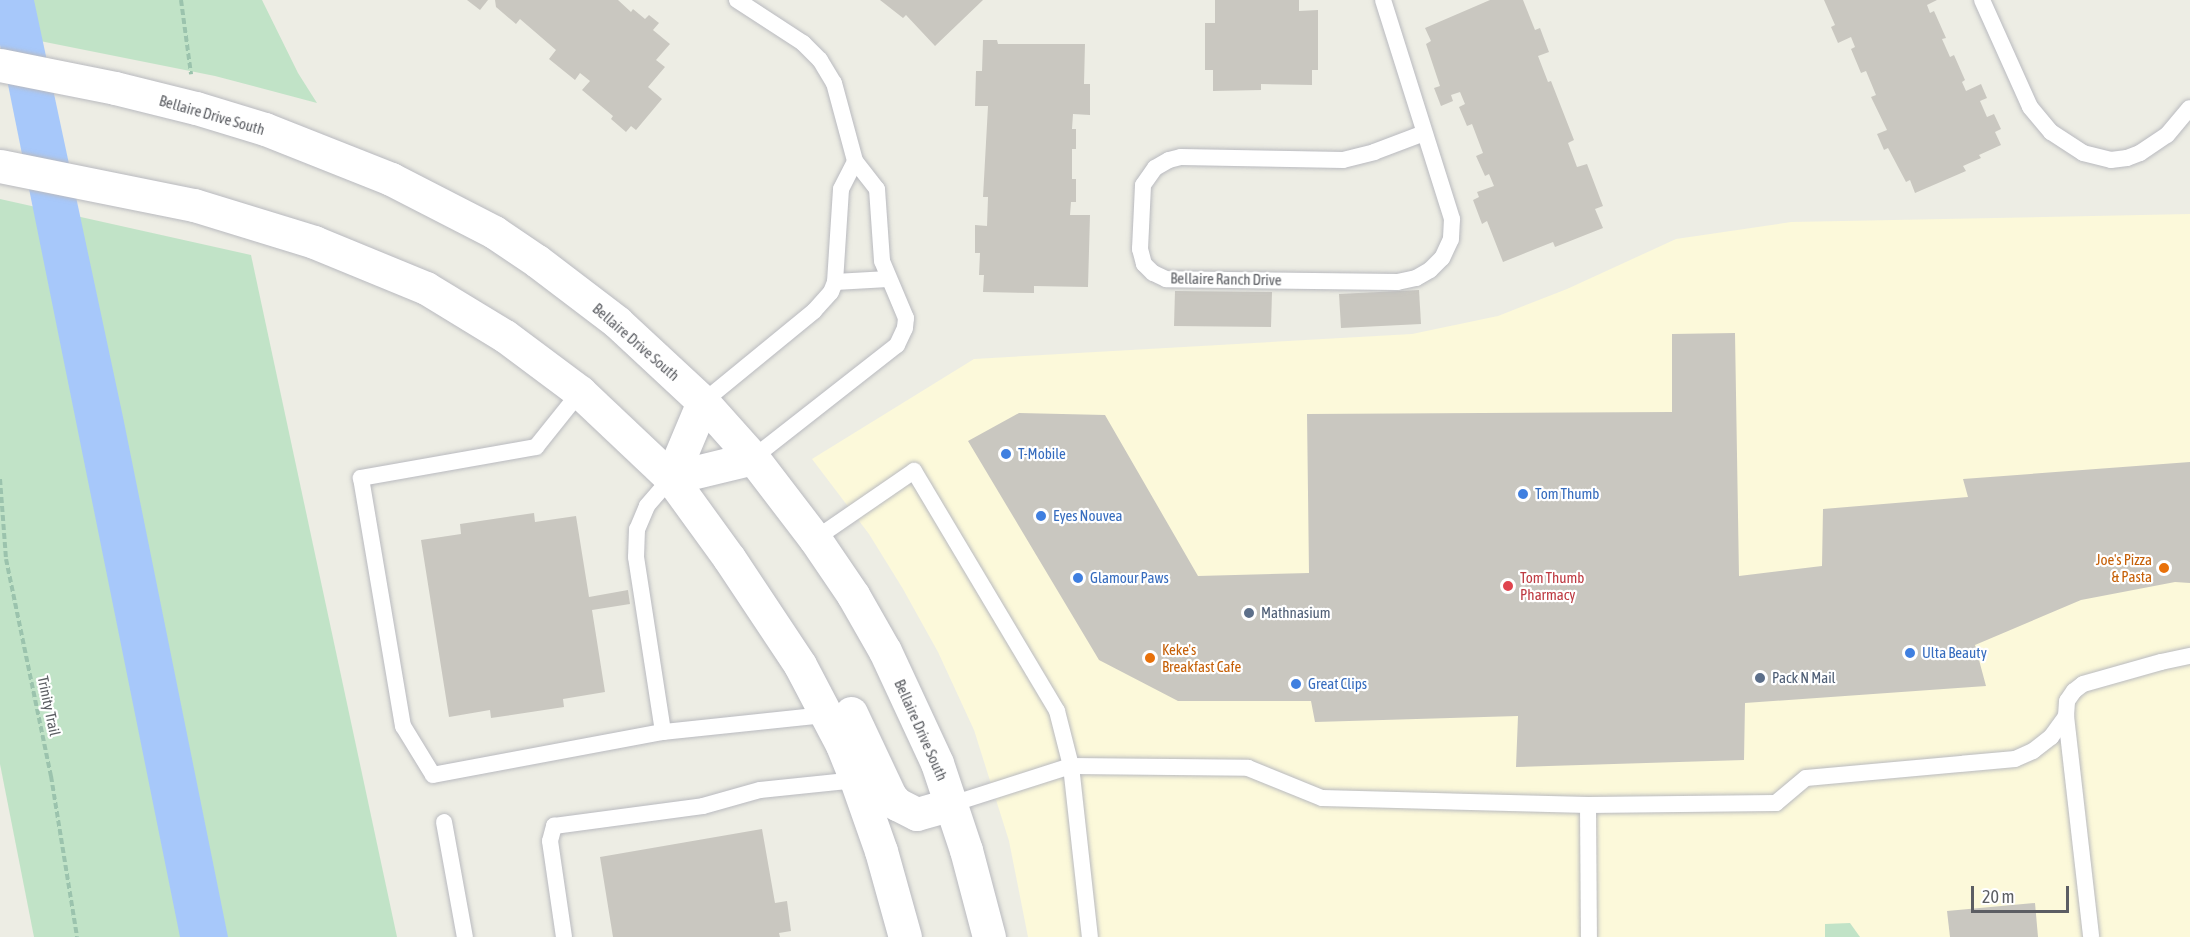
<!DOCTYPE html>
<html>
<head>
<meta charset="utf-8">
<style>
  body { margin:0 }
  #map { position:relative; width:2190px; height:937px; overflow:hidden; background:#edede4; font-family:"Asap Condensed",sans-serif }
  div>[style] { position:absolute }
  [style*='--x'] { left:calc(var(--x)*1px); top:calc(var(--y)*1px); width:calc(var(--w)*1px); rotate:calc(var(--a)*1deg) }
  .commercial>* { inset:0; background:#fcf9da }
  .green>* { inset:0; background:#c1e3c7 }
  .water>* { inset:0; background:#a7c8fa }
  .building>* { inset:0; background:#c9c7c0 }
  .path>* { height:4px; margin-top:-2px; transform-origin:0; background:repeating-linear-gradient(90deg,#9bc3ad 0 6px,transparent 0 9px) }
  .roads { filter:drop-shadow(0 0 2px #b9babf) drop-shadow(0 0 2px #b9babf) }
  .service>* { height:16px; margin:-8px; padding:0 8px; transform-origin:8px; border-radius:8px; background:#fff }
  .secondary>* { height:33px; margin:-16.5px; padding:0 16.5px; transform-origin:16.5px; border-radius:16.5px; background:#fff }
  .dots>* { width:16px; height:16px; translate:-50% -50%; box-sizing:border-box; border:3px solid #fff; border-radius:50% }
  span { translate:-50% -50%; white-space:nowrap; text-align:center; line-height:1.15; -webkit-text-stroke:4.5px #fff; paint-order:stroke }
  .street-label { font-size:15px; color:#5c5e63 }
  .shop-label { font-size:15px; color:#366cbe }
  .left { translate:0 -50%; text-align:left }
  .food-label { font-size:15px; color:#c56008 }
  .right { translate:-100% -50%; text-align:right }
  .health-label { font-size:15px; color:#be3a42 }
  .service-label { font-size:15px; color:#4e5e75 }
  .scale { position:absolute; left:1971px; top:886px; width:98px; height:27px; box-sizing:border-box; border:3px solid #5c5e63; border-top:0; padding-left:8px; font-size:18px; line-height:21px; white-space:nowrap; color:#5c5e63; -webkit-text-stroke:4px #fff; paint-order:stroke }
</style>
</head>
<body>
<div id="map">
  <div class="commercial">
    <i style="clip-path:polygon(2190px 214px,2190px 937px,1028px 937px,1009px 841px,974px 730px,938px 652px,903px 589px,869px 534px,812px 459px,974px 359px,1412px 334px,1498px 316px,1567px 289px,1676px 239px,1791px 222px)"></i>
  </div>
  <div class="green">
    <i style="clip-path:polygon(0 0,262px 0,298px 73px,317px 103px,215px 76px,0 33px)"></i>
    <i style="clip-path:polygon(0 199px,251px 255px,397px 937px,34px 937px,0 764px)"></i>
    <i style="clip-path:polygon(1850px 923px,1860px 937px,1825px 937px,1825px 924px)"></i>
  </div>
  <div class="water">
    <i style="clip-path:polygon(0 0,34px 0,123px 417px,228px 937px,180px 937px,0 45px)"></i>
  </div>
  <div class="building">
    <i style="clip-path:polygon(467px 0,488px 0,480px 10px)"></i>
    <i style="clip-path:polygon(495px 0,618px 0,631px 12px,633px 9px,645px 19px,649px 15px,659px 23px,653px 30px,670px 44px,656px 60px,665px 67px,648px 87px,662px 99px,636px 130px,631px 126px,626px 132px,611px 119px,613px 116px,582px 90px,590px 81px,580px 73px,575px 80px,549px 59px,556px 50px,520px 19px,516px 24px,496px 7px)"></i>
    <i style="clip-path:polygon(880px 0,983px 0,935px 46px,906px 15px,903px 18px)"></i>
    <i style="clip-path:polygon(1215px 0,1299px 0,1299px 11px,1318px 10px,1318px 70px,1312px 70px,1312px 85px,1261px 84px,1261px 90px,1213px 91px,1213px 70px,1205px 70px,1205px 23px,1215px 23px)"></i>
    <i style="clip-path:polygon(1490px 0,1523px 0,1535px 30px,1540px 28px,1549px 52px,1538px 56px,1548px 82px,1551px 81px,1574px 140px,1568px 143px,1577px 167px,1587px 164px,1603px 206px,1595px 209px,1603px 228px,1555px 247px,1553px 242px,1503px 262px,1487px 221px,1482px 224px,1473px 200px,1479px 197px,1477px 192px,1494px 186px,1489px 174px,1485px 176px,1476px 156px,1483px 153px,1472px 124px,1467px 126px,1459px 107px,1465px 104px,1460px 92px,1451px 95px,1453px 101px,1441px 106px,1434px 88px,1440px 86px,1426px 44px,1431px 41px,1425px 28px)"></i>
    <i style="clip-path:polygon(1824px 0,1937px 0,1927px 5px,1930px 13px,1934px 11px,1946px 38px,1942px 39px,1950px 57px,1954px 55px,1965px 80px,1962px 82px,1966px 91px,1981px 84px,1987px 98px,1980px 101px,1987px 117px,1994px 114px,2001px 129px,1995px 132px,2001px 145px,1979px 155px,1981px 158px,1963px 166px,1966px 171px,1915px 193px,1910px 180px,1906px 182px,1888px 148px,1884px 150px,1877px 134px,1887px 130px,1871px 97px,1876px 95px,1866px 71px,1861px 73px,1851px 49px,1855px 47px,1851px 37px,1838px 43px,1831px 27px,1835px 25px)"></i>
    <i style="clip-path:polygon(983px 40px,997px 40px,998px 44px,1085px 44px,1084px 84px,1090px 84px,1090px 115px,1073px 114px,1072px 129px,1076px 129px,1076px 149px,1072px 149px,1072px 179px,1076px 179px,1076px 202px,1071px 202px,1070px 215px,1090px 215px,1088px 287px,1034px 286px,1034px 293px,983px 292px,984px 275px,979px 275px,980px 253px,975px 253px,975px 225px,987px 226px,988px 197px,983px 197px,988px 106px,975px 106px,976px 71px,982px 71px)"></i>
    <i style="clip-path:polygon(1419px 290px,1421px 324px,1341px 328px,1339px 294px)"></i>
    <i style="clip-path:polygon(1175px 291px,1272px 292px,1271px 327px,1174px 326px)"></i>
    <i style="clip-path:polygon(1735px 333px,1739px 576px,1822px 566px,1823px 509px,1968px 497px,1963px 479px,2190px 462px,2190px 583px,2175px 582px,2081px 600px,1975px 645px,1986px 686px,1745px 703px,1744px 760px,1516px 767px,1518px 716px,1315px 722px,1311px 701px,1178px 701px,1099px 660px,968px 441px,1019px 413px,1105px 415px,1198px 576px,1309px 573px,1307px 414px,1672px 412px,1672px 334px)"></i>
    <i style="clip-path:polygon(534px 513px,535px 522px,576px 516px,589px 597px,628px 590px,630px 604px,592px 610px,605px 692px,563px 699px,564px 707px,491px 718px,490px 710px,449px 717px,421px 540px,461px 534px,460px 524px)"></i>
    <i style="clip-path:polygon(762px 829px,775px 903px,787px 901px,791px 931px,779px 933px,780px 937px,613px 937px,600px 857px)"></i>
    <i style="clip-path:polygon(2035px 903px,2038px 937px,1950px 937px,1947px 911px)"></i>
  </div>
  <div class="path">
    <i style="--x:181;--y:0;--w:75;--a:82.3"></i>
    <i style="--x:0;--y:479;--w:80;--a:85.7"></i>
    <i style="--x:6;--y:559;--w:222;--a:78.3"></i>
    <i style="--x:51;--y:776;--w:163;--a:80.8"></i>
  </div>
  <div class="roads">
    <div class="service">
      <i style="--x:737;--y:0;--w:79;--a:33.1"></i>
      <i style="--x:803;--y:43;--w:24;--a:45"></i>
      <i style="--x:820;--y:60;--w:27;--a:59"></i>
      <i style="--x:834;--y:83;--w:81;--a:74.9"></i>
      <i style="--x:855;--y:161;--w:36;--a:52"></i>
      <i style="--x:877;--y:189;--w:72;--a:86"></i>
      <i style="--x:882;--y:261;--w:62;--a:67.2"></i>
      <i style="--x:906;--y:318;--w:10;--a:96"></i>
      <i style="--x:905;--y:328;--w:19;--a:115"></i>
      <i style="--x:897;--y:345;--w:183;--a:141.9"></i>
      <i style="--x:1383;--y:0;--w:230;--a:72.5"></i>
      <i style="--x:1452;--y:219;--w:20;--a:93"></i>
      <i style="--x:1451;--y:239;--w:21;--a:115"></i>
      <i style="--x:1442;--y:258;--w:17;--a:135"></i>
      <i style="--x:1430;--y:270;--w:16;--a:150"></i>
      <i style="--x:1416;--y:278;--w:19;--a:168"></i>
      <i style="--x:1397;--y:282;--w:231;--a:-179.3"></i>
      <i style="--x:1166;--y:279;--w:14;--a:-155"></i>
      <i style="--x:1153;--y:273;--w:13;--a:-135"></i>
      <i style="--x:1144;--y:264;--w:16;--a:-105"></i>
      <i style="--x:1140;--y:249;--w:64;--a:-87.3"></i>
      <i style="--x:1143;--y:185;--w:21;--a:-55"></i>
      <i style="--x:1155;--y:168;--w:16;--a:-30"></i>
      <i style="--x:1169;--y:160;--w:12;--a:-14"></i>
      <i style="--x:1181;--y:157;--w:162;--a:1.1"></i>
      <i style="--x:1343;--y:160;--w:32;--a:-14"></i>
      <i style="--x:1374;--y:152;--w:53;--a:-20.8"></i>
      <i style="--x:1982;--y:0;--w:117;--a:65.8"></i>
      <i style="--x:2030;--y:107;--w:33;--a:50"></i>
      <i style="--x:2051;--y:132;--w:38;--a:33"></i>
      <i style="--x:2083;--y:153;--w:29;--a:14"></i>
      <i style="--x:2111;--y:160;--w:16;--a:-7"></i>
      <i style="--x:2127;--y:158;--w:14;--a:-21"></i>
      <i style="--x:2140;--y:153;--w:32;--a:-34"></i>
      <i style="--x:2167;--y:135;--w:35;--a:-50"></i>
      <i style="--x:835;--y:282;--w:53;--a:-3.2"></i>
      <i style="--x:580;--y:392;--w:70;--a:128.7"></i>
      <i style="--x:536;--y:447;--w:178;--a:170"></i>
      <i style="--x:361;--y:478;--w:252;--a:80.4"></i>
      <i style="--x:403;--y:726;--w:57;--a:58.5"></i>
      <i style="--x:433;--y:775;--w:234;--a:-10.6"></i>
      <i style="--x:703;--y:402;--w:144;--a:-39.3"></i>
      <i style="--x:814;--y:311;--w:25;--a:-48"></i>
      <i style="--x:831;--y:292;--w:11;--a:-68"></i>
      <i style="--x:835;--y:282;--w:93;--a:-86.3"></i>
      <i style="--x:841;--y:189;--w:31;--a:-63"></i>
      <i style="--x:671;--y:478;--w:37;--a:131"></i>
      <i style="--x:647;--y:506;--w:25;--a:113"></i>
      <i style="--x:637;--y:529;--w:28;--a:92"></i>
      <i style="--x:636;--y:557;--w:177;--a:81.2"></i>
      <i style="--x:663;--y:732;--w:164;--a:-6"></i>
      <i style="--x:815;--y:539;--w:120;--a:-34.5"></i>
      <i style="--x:914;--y:471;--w:279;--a:59.2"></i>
      <i style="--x:1057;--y:711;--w:57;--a:75.7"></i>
      <i style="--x:1071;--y:766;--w:172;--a:83.7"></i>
      <i style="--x:2066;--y:716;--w:222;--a:83.5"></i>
      <i style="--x:952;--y:804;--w:125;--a:-17.7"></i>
      <i style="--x:1071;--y:766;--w:177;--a:0.6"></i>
      <i style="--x:1248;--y:768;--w:80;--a:22.1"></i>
      <i style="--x:1322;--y:798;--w:266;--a:1.5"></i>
      <i style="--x:1588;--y:805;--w:188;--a:-0.6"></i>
      <i style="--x:1776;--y:803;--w:39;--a:-40"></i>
      <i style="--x:1806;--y:778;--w:210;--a:-5.2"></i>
      <i style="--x:2015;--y:759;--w:20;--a:-24"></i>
      <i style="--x:2033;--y:751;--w:23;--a:-38"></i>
      <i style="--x:2051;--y:737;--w:26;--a:-54"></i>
      <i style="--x:2066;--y:716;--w:15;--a:-86"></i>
      <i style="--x:2067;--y:701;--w:12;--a:-55"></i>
      <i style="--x:2074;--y:691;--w:11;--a:-38"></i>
      <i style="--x:2083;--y:684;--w:81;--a:-15.8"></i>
      <i style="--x:2161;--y:662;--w:30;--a:-12"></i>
      <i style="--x:1588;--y:805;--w:132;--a:89.6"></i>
      <i style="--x:444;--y:822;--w:117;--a:79.7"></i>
      <i style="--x:564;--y:937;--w:97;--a:-98.3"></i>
      <i style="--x:550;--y:841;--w:16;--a:-75"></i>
      <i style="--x:554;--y:826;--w:150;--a:-7.6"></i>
      <i style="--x:703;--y:806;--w:59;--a:-15.7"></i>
      <i style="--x:760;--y:790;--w:97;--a:-5.9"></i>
    </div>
    <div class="secondary">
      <i style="--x:0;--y:65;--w:117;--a:11.3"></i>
      <i style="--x:115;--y:88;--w:83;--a:13.9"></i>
      <i style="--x:196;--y:108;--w:72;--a:16.9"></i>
      <i style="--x:265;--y:129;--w:136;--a:21.6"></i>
      <i style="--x:391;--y:179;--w:116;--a:27.2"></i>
      <i style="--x:494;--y:232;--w:52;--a:34"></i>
      <i style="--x:537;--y:261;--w:101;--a:37.3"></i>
      <i style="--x:617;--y:322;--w:117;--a:42.9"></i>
      <i style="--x:703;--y:402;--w:75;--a:48.2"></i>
      <i style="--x:753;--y:458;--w:102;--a:52.6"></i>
      <i style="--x:815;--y:539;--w:68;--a:55.8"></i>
      <i style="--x:853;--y:595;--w:64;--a:60.3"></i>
      <i style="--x:885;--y:651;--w:123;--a:65.1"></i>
      <i style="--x:937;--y:763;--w:92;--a:71.6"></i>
      <i style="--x:966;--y:850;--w:90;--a:75.2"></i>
      <i style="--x:0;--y:166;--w:198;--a:11.4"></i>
      <i style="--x:194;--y:205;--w:126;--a:17.1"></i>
      <i style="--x:314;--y:242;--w:121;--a:22.3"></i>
      <i style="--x:426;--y:288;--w:92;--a:31.3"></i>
      <i style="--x:505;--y:336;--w:94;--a:36.7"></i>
      <i style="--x:580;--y:392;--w:125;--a:43.4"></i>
      <i style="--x:671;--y:478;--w:99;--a:54.1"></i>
      <i style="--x:729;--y:558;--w:128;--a:56.4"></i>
      <i style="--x:800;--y:665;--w:90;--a:62.3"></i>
      <i style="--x:842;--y:745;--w:38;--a:68"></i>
      <i style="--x:856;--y:780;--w:75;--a:70.6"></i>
      <i style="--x:881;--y:851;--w:89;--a:74.4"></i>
      <i style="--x:671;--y:478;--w:84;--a:-13.7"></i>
      <i style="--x:671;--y:478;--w:82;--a:-67.2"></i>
      <i style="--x:851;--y:713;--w:92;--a:64.8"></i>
      <i style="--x:890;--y:796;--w:11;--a:49"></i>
      <i style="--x:897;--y:804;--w:22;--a:27"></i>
      <i style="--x:917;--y:814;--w:36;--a:-16"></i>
    </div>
  </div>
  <div class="dots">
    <i style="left:1006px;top:454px;background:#3f7fe0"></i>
    <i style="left:1523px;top:494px;background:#3f7fe0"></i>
    <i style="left:1041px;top:516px;background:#3f7fe0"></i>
    <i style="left:2164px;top:568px;background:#e8710a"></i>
    <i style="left:1078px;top:578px;background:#3f7fe0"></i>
    <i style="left:1508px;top:586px;background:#e0444e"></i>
    <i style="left:1249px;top:613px;background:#5c6f8a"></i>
    <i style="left:1910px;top:653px;background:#3f7fe0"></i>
    <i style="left:1150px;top:658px;background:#e8710a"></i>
    <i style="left:1760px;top:678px;background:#5c6f8a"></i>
    <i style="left:1296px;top:684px;background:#3f7fe0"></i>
  </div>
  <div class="street-label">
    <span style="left:212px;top:115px;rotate:16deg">Bellaire Drive South</span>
    <span style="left:1226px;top:279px;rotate:1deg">Bellaire Ranch Drive</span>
    <span style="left:636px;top:342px;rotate:41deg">Bellaire Drive South</span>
    <span style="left:49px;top:706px;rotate:78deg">Trinity Trail</span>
    <span style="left:921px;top:730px;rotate:66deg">Bellaire Drive South</span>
  </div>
  <div class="shop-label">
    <span class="left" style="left:1018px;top:454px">T-Mobile</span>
    <span class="left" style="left:1535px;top:494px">Tom Thumb</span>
    <span class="left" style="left:1053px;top:516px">Eyes Nouvea</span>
    <span class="left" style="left:1090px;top:578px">Glamour Paws</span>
    <span class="left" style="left:1922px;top:653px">Ulta Beauty</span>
    <span class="left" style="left:1308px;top:684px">Great Clips</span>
  </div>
  <div class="food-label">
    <span class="right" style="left:2152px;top:568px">Joe's Pizza<br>&amp; Pasta</span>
    <span class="left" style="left:1162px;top:658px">Keke's<br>Breakfast Cafe</span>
  </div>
  <div class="health-label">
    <span class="left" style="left:1520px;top:586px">Tom Thumb<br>Pharmacy</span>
  </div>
  <div class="service-label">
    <span class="left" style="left:1261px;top:613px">Mathnasium</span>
    <span class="left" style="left:1772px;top:678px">Pack N Mail</span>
  </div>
  <div class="scale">20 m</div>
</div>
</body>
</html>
